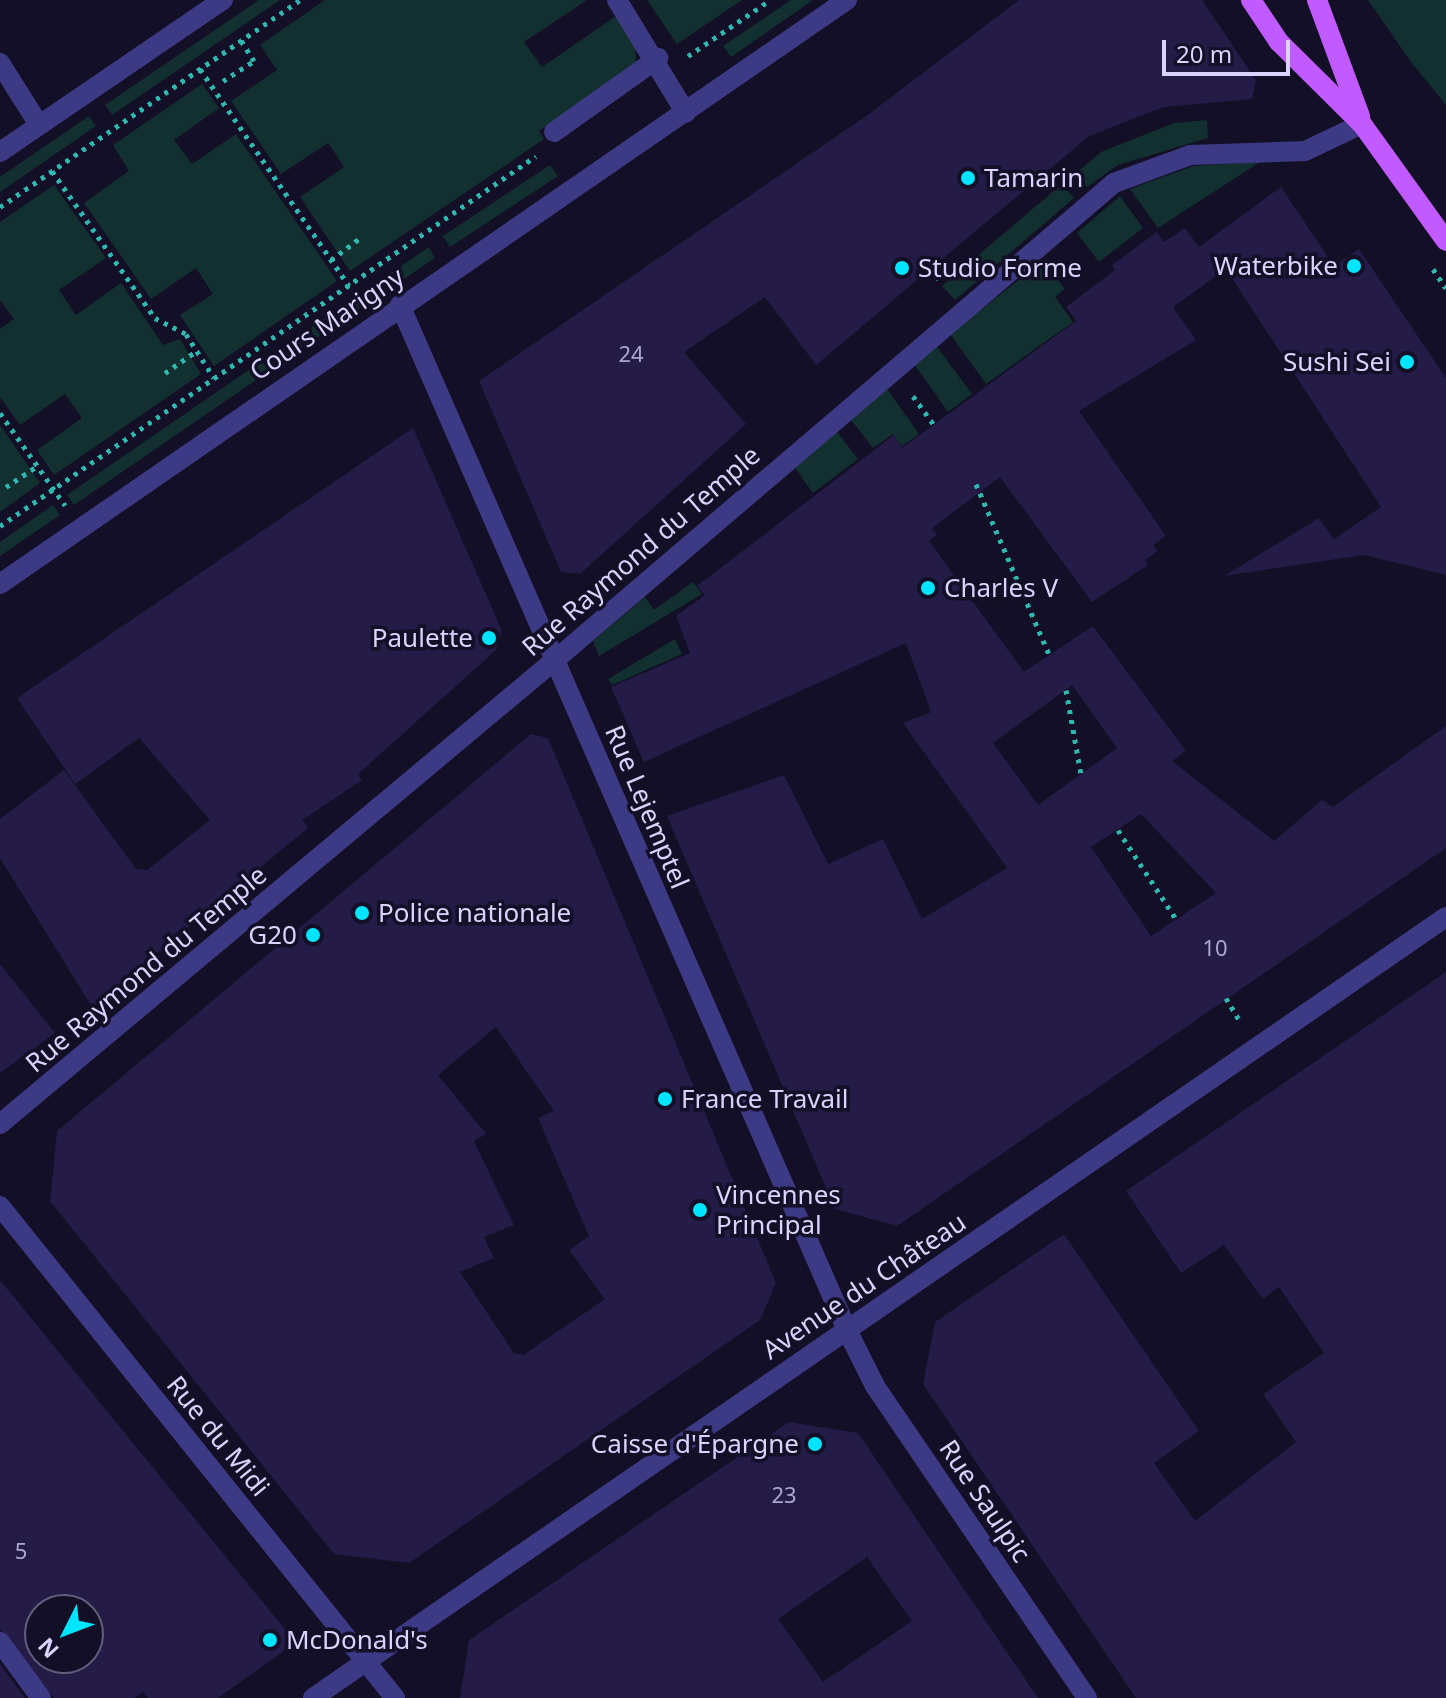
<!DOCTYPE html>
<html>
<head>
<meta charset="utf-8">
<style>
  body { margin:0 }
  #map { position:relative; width:1446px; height:1698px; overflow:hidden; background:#130f26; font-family:"Noto Sans",sans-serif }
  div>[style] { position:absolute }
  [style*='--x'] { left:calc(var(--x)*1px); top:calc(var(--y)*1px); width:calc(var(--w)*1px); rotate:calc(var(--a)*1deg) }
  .green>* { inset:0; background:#12302f }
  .building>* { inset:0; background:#241b47 }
  .path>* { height:5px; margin-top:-2.5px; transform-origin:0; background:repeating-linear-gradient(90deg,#2fb8b0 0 4px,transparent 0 10px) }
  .service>* { height:20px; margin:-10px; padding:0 10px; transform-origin:10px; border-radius:10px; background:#3d3a85 }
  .pedestrian>* { height:20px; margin:-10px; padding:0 10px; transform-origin:10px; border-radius:10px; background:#3d3a85 }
  .minor>* { height:20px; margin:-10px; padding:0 10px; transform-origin:10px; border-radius:10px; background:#3d3a85 }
  .tertiary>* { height:20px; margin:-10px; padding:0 10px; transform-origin:10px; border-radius:10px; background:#3d3a85 }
  .primary>* { height:20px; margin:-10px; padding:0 10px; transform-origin:10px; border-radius:10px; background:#c25bff }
  .dots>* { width:22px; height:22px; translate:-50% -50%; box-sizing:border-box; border:4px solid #130f26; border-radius:50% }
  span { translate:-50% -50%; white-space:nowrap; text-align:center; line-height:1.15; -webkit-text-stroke:7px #130f26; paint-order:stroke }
  .number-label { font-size:22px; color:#aca6d1 }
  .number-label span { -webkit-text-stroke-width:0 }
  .poi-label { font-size:26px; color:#d9d4ff }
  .left { translate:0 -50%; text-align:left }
  .right { translate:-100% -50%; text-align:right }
  .street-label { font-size:26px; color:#d9d4ff }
  .north { position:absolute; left:24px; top:1594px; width:80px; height:80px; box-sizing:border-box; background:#130f26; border:2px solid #625e7d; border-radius:50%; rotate:228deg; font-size:22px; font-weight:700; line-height:32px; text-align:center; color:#d9d4ff }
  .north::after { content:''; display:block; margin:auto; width:28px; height:36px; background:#00e5ff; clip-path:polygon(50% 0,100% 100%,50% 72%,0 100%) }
  .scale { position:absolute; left:1162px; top:40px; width:128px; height:36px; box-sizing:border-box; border:4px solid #d9d4ff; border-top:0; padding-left:10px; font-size:24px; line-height:28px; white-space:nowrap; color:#d9d4ff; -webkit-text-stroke:6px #130f26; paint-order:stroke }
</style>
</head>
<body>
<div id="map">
  <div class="green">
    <i style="clip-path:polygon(259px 0,280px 0,112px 115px,105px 105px)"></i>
    <i style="clip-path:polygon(325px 0,587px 0,524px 42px,542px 67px,616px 16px,635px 44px,636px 62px,539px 131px,544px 139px,350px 271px,300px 197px,344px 167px,328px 143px,281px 174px,231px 101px,277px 70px,260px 45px)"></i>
    <i style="clip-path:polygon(647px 0,742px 0,677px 44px)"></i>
    <i style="clip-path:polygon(791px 0,813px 0,731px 57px,723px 46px)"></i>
    <i style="clip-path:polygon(1368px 0,1446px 0,1446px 105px,1411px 62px)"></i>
    <i style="clip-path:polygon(202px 84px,219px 108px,174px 140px,192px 164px,236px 134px,337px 281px,214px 366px,180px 315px,213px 294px,196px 268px,151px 299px,84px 203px,129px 171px,113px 145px)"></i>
    <i style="clip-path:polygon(89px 116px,96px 126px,0 192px,0 177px)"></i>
    <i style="clip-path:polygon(1207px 120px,1208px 138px,1118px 165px,1087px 187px,1076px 173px,1101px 152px,1174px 123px)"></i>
    <i style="clip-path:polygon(1260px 162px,1158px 228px,1130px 189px,1193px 166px)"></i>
    <i style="clip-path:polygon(550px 165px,558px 176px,450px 247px,443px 236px)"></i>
    <i style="clip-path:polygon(1062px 184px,1074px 198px,955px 300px,942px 286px)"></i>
    <i style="clip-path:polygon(54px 185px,106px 258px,59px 290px,76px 315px,121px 283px,163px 345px,180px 339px,201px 374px,54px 475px,37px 450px,82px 418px,65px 394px,20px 425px,0 397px,0 329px,14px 319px,0 300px,0 222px)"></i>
    <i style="clip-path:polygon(1120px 196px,1143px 228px,1099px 262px,1077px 233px)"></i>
    <i style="clip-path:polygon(429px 247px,435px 258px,350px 315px,344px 305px)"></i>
    <i style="clip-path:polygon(1043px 261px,1065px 289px,1055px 297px,1073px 322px,986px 384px,950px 334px)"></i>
    <i style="clip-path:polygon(326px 317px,333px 327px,74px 505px,67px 495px)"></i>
    <i style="clip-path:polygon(937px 347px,972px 394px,948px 412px,915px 365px)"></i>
    <i style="clip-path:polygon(887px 389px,919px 434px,902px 446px,893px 434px,873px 448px,851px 420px)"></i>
    <i style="clip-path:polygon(0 425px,40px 483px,0 512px)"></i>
    <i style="clip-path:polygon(837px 432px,858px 459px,813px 493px,795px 468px)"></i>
    <i style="clip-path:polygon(53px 505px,60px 515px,0 556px,0 542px)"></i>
    <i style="clip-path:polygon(693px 582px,702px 594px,599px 656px,593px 641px,645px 597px,654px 610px)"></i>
    <i style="clip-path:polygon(675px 639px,682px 654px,612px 685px,608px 679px)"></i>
  </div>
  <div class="building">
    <i style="clip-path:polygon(1019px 0,1202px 0,1256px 80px,1252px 99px,1164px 107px,1089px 136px,816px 365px,765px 297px,684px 352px,746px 424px,580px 574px,561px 572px,479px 381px,869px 114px)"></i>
    <i style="clip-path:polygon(evenodd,1281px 187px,1334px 266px,1359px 249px,1446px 378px,1446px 575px,1364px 555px,1224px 576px,1319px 518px,1334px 539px,1381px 507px,1226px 269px,1173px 307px,1196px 340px,1079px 411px,1166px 536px,1153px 545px,1158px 551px,1145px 560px,1148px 565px,1092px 602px,1000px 477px,932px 528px,937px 535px,929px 541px,1024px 672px,1093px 626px,1186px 751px,1172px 761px,1274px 841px,1322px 800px,1333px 807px,1446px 726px,1446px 848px,897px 1226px,835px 1209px,667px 816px,784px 775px,828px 864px,883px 839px,922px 919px,1007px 868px,903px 723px,931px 712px,906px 643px,644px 762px,611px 687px,690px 653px,676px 616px,705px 595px,697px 586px,894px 435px,902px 448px,1076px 321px,1066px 307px,1115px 270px,1112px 265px,1157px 232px,1164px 242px,1185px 228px,1199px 247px,1281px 187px,1072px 685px,1117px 748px,1038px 805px,993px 743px,1072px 685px,1281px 187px,1141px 814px,1216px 893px,1151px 936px,1091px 847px,1141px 814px)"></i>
    <i style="clip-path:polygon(413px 428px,502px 631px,496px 650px,358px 774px,362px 780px,302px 820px,308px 828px,92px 1007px,0 858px,0 819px,64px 770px,136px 869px,147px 870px,210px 820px,139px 738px,75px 784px,17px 698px)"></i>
    <i style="clip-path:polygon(evenodd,531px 734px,548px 738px,776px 1283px,760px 1320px,409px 1563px,334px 1554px,50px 1201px,57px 1131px,531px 734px,496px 1027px,554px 1111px,538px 1118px,589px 1236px,569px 1250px,605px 1299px,523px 1355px,514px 1353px,460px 1272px,494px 1258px,484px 1237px,514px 1225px,474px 1141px,486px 1134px,438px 1075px,496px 1027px)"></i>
    <i style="clip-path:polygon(0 964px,55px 1033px,0 1073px)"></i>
    <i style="clip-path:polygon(1446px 972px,1446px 1698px,1136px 1698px,923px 1384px,935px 1322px,1064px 1234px,1199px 1431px,1154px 1463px,1195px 1521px,1296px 1442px,1263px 1394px,1324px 1353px,1279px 1287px,1263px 1299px,1224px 1245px,1181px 1273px,1126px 1191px)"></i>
    <i style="clip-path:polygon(evenodd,0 1280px,288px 1633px,284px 1651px,218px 1698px,148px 1698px,143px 1692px,135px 1698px,54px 1698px,0 1629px,0 1280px,40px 1610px,88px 1610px,88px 1658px,40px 1658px,40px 1610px)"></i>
    <i style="clip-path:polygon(evenodd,789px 1422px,858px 1433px,1038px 1698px,460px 1698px,469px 1640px,789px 1422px,867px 1557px,912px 1621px,823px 1682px,778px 1619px,867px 1557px)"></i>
    <i style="clip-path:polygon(0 1664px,25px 1698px,0 1698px)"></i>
  </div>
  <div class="path">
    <i style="--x:688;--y:56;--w:99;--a:-34.3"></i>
    <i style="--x:200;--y:69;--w:263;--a:55.5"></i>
    <i style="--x:223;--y:81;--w:37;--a:-33"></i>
    <i style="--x:254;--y:61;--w:25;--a:-122"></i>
    <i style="--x:52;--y:171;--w:179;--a:55"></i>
    <i style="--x:155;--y:318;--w:35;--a:27"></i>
    <i style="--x:186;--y:334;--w:52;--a:57.5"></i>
    <i style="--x:0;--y:207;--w:364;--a:-34.6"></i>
    <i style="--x:331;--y:260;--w:39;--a:-37"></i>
    <i style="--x:1433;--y:269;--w:23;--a:56"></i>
    <i style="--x:935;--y:279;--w:17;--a:-40"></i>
    <i style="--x:165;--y:373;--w:39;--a:-35"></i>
    <i style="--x:913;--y:396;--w:36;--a:54"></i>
    <i style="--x:0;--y:413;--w:113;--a:54.8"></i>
    <i style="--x:976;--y:484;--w:185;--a:66.8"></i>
    <i style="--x:6;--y:487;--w:37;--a:-34"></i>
    <i style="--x:0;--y:526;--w:651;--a:-34.62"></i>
    <i style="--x:1066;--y:690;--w:85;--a:79.9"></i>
    <i style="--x:1118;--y:830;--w:106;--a:56.9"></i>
    <i style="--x:1226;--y:998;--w:29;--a:59"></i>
  </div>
  <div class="service">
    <i style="--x:554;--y:132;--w:128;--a:-35.4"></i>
  </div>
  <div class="pedestrian">
    <i style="--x:555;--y:660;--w:735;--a:-40.47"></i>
    <i style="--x:1114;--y:183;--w:81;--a:-20.2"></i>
    <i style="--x:1190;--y:155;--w:115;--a:-2"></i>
    <i style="--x:1305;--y:151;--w:63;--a:-25.3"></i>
  </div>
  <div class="minor">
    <i style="--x:617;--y:0;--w:132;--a:58.6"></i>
    <i style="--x:0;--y:63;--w:73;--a:57.8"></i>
    <i style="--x:400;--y:305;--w:1118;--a:66.44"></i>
    <i style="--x:847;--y:1330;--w:63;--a:63.4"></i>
    <i style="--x:875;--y:1386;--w:377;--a:55.8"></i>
    <i style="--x:0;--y:1124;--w:723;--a:-39.9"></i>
    <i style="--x:0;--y:1206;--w:631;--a:51.24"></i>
    <i style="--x:0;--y:1642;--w:69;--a:53.8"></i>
  </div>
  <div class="tertiary">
    <i style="--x:0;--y:152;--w:270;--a:-34.3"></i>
    <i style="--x:0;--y:584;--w:1029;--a:-34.59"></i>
    <i style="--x:313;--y:1698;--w:1376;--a:-34.58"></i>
  </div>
  <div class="primary">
    <i style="--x:1251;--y:0;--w:50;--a:56.3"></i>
    <i style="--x:1279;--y:42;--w:117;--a:44.7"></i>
    <i style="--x:1362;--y:124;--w:144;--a:54.3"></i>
    <i style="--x:1317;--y:0;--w:124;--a:69.7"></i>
  </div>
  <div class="dots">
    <i style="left:968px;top:178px;background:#00e5ff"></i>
    <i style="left:1354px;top:266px;background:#00e5ff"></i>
    <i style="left:902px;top:268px;background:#00e5ff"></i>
    <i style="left:1407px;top:362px;background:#00e5ff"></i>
    <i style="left:928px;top:588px;background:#00e5ff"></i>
    <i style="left:489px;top:638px;background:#00e5ff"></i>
    <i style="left:362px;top:913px;background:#00e5ff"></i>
    <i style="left:313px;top:935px;background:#00e5ff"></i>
    <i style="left:665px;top:1099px;background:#00e5ff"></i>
    <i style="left:700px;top:1210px;background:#00e5ff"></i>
    <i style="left:815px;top:1444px;background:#00e5ff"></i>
    <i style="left:270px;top:1640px;background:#00e5ff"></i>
  </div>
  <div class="number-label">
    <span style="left:631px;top:354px">24</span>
    <span style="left:1215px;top:948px">10</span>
    <span style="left:784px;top:1495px">23</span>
    <span style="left:21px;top:1551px">5</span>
  </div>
  <div class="poi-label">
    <span class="left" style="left:984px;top:178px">Tamarin</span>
    <span class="right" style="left:1338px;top:266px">Waterbike</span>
    <span class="left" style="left:918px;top:268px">Studio Forme</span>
    <span class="right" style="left:1391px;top:362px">Sushi Sei</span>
    <span class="left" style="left:944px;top:588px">Charles V</span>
    <span class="right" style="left:473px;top:638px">Paulette</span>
    <span class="left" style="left:378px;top:913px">Police nationale</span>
    <span class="right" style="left:297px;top:935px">G20</span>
    <span class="left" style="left:681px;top:1099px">France Travail</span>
    <span class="left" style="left:716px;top:1210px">Vincennes<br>Principal</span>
    <span class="right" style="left:799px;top:1444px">Caisse d'Épargne</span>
    <span class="left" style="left:286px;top:1640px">McDonald's</span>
  </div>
  <div class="street-label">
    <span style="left:327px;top:324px;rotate:-34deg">Cours Marigny</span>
    <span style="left:641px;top:551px;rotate:-41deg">Rue Raymond du Temple</span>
    <span style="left:647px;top:807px;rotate:67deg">Rue Lejemptel</span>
    <span style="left:146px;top:969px;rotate:-40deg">Rue Raymond du Temple</span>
    <span style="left:864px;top:1286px;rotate:-34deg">Avenue du Château</span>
    <span style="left:218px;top:1436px;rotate:51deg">Rue du Midi</span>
    <span style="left:985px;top:1501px;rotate:56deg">Rue Saulpic</span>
  </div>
  <div class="north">N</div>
  <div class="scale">20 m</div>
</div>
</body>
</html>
